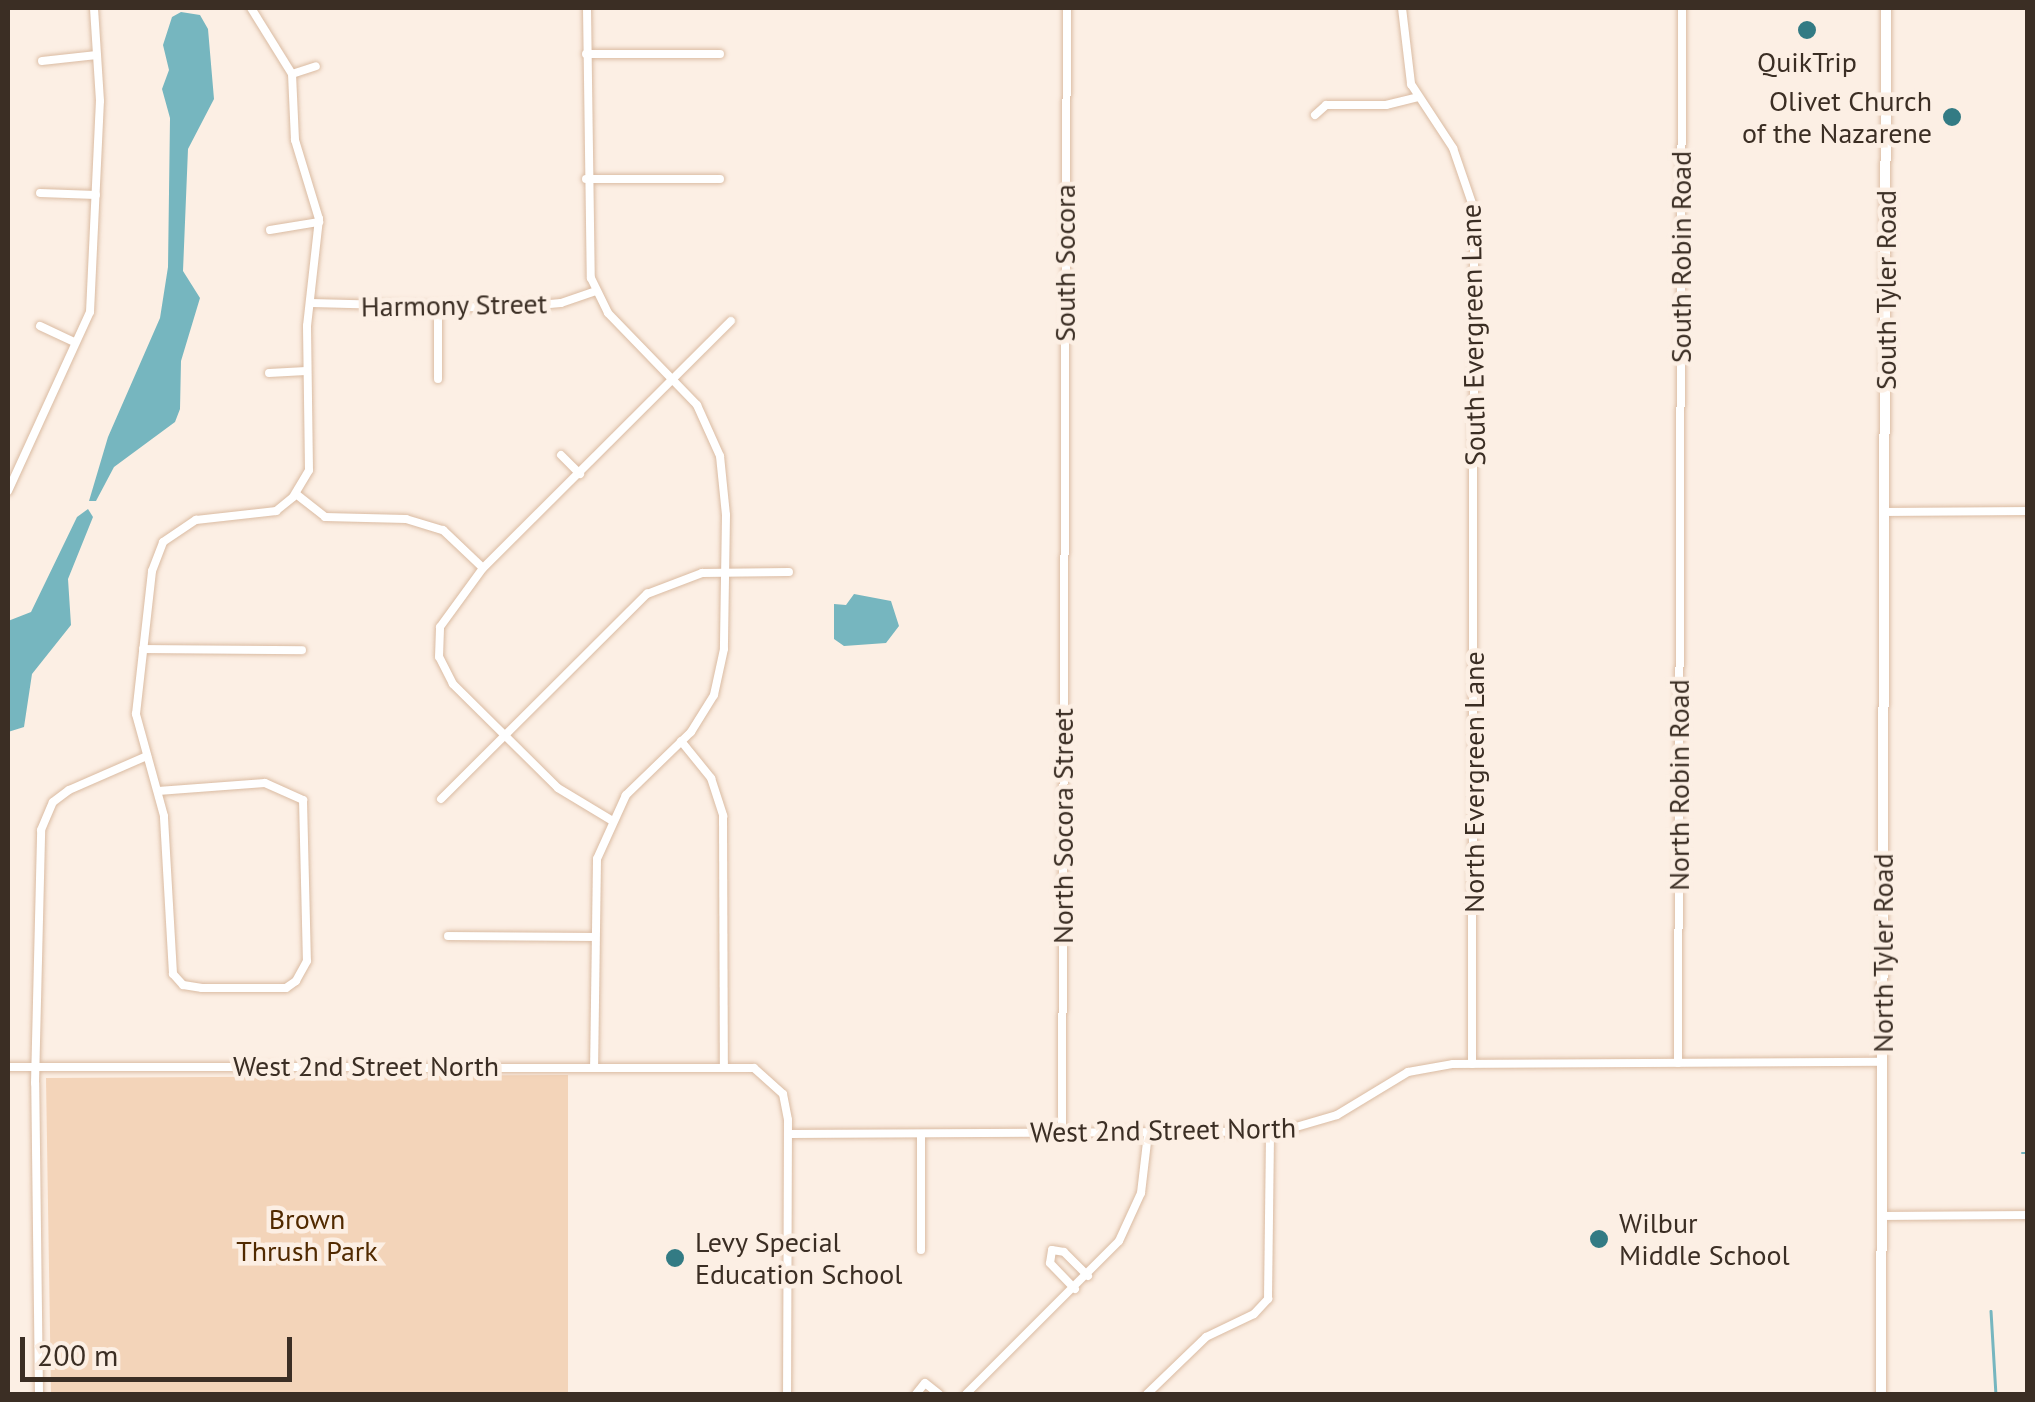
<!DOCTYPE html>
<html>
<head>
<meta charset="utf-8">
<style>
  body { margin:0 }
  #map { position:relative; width:2035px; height:1402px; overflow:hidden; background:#fcefe4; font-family:"PT Sans",sans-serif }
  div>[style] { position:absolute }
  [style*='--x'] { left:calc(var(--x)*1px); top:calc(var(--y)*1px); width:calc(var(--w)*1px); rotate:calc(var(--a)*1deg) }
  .green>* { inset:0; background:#f3d4b9 }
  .water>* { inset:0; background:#76b6bf }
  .stream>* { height:2.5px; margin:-1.25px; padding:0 1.25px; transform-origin:1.25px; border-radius:1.25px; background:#76b6bf }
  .roads { filter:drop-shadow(0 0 2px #dabba2) drop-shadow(0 0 2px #dabba2) }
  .minor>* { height:8px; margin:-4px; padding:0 4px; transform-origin:4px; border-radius:4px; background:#fff }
  .secondary>* { height:10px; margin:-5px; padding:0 5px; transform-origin:5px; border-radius:5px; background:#fff }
  .dots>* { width:28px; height:28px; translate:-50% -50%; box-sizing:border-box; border:5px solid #fcefe4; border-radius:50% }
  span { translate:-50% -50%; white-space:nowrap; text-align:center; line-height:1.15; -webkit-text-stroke:9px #fcefe4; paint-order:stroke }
  .poi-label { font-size:28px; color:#3b2e24 }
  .right { translate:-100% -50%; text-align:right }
  .left { translate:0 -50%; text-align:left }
  .street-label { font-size:28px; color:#3b2e24 }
  .park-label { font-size:28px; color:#512a00 }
  .frame { position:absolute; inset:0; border:10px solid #3b2e24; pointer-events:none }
  .scale { position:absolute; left:20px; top:1337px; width:272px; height:45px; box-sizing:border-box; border:5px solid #3b2e24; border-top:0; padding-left:12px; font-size:30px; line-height:35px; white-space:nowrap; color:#3b2e24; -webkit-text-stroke:8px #fcefe4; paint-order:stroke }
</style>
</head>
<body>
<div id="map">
  <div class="green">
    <i style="clip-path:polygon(568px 1075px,568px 1394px,51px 1394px,46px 1078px)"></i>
  </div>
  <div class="water">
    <i style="clip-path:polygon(181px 12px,200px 15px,208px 29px,214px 99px,188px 149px,183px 271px,200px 298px,181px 361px,180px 409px,175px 422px,114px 467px,96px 501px,89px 501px,108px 437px,160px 318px,168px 267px,170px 118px,162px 89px,169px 70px,163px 45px,172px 17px)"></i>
    <i style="clip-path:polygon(88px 509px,93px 517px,68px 579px,71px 625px,32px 674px,24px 727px,8px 732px,8px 621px,31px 612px,77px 517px)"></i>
    <i style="clip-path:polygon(854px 594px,891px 601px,899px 626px,886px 643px,844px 646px,834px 639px,834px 604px,846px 605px)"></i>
  </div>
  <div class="stream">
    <i style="--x:2022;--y:1153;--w:6;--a:0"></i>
    <i style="--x:1991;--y:1311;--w:83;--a:86.6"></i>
  </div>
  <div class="roads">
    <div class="minor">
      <i style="--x:587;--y:8;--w:270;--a:89.2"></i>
      <i style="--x:591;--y:278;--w:39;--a:64"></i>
      <i style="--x:608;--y:313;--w:128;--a:45.9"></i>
      <i style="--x:697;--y:405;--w:56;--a:65.7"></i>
      <i style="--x:720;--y:456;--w:59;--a:84.2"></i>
      <i style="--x:726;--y:515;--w:134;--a:90.9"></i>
      <i style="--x:724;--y:649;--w:47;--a:102.3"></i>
      <i style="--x:714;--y:695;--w:44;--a:121.9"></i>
      <i style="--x:691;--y:732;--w:91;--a:135.9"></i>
      <i style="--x:626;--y:795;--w:70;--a:114.4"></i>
      <i style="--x:597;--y:859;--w:206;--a:90.8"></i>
      <i style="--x:1402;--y:8;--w:77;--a:83.2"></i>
      <i style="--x:1411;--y:84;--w:77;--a:56.7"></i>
      <i style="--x:1453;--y:148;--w:65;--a:71"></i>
      <i style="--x:1474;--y:209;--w:855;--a:90.13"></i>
      <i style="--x:586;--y:54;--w:134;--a:0"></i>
      <i style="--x:42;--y:61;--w:55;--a:-6.2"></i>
      <i style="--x:292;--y:74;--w:25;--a:-18"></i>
      <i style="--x:1315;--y:115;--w:15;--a:-42"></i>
      <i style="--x:1326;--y:105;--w:60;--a:0"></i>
      <i style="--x:1386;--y:105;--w:33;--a:-14"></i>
      <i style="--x:586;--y:179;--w:134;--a:0"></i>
      <i style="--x:40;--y:193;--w:56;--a:2"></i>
      <i style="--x:270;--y:230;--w:50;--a:-9.3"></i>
      <i style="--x:311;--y:303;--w:194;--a:1.5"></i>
      <i style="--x:505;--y:308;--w:56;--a:-5.1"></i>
      <i style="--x:561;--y:303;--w:37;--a:-19"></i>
      <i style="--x:438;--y:308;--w:71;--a:90"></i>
      <i style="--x:40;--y:326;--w:38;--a:25"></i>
      <i style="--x:269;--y:373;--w:37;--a:-3"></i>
      <i style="--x:561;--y:455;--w:27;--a:45"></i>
      <i style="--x:8;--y:491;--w:197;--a:-65.4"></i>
      <i style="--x:90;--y:312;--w:211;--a:-87.3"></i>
      <i style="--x:100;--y:101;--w:93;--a:-93.7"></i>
      <i style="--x:296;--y:494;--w:37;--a:38"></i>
      <i style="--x:325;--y:517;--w:81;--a:1.4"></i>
      <i style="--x:406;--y:519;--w:39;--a:17"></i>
      <i style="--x:443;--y:530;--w:55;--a:43.5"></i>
      <i style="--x:1885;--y:512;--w:143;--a:-0.4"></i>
      <i style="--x:143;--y:649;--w:159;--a:0.4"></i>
      <i style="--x:681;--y:741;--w:48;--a:51"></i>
      <i style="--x:711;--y:778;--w:40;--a:72"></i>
      <i style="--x:723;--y:816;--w:249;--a:89.8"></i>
      <i style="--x:158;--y:791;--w:107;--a:-4.3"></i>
      <i style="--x:265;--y:783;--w:42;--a:24.1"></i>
      <i style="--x:303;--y:800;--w:161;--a:88.6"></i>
      <i style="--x:307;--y:961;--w:23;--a:119"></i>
      <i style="--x:296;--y:981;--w:12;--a:145"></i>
      <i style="--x:286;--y:988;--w:84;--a:180"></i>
      <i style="--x:202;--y:988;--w:19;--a:-171"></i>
      <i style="--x:183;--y:985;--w:15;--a:-132"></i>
      <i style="--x:173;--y:974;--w:158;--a:-93.3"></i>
      <i style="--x:164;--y:816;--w:106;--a:-105.4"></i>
      <i style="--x:136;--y:714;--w:144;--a:-83.6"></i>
      <i style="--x:152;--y:571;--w:31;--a:-69"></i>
      <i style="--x:163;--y:542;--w:40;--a:-34"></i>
      <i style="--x:196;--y:520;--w:81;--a:-6.4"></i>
      <i style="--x:276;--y:511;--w:22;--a:-39"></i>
      <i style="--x:293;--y:497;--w:31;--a:-59"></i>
      <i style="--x:309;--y:470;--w:144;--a:-90.8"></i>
      <i style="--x:307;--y:326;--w:108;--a:-83.6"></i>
      <i style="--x:319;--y:219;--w:83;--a:-106.9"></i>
      <i style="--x:295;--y:140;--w:66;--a:-92.6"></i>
      <i style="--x:292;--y:74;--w:78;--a:-121.8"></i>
      <i style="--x:441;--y:799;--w:291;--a:-44.9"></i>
      <i style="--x:647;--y:594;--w:59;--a:-20.9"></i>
      <i style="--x:702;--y:573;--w:87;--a:-0.7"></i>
      <i style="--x:611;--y:820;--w:62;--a:-148.9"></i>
      <i style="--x:558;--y:788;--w:148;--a:-135.3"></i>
      <i style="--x:453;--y:684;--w:30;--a:-117"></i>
      <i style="--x:439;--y:657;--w:30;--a:-88"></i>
      <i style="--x:440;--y:627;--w:73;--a:-53.9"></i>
      <i style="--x:483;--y:568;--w:350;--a:-44.9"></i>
      <i style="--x:448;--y:936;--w:146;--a:0.4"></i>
      <i style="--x:1678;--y:1063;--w:1055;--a:-89.78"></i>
      <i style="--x:8;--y:1067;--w:746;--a:0.08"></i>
      <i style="--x:754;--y:1068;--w:39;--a:42"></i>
      <i style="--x:783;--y:1094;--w:26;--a:79"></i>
      <i style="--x:788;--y:1120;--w:274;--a:90.2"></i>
      <i style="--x:1062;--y:1133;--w:1125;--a:-89.75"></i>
      <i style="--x:788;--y:1134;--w:494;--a:-0.3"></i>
      <i style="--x:1282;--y:1131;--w:57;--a:-16.2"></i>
      <i style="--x:1337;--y:1115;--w:83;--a:-31.2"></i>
      <i style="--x:1408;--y:1072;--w:46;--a:-10.1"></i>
      <i style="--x:1453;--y:1064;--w:429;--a:-0.3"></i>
      <i style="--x:1882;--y:1216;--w:146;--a:-0.4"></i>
      <i style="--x:921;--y:1250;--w:116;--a:-90"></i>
      <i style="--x:1075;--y:1289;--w:36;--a:-134"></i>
      <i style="--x:1050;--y:1263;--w:13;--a:-81"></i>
      <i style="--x:1052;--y:1250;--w:12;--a:9"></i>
      <i style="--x:1064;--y:1252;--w:34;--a:45"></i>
      <i style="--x:39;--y:1394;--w:311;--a:-90.7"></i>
      <i style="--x:35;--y:1083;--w:253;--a:-88.6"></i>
      <i style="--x:41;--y:830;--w:30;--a:-67"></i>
      <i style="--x:53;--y:802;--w:20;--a:-37"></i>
      <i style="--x:69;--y:790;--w:85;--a:-23.6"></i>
      <i style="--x:916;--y:1394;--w:14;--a:-51"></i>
      <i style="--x:925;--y:1383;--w:18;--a:38"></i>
      <i style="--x:966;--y:1394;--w:216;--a:-45"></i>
      <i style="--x:1119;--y:1241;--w:53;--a:-65.4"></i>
      <i style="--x:1141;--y:1193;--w:60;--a:-83.3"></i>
      <i style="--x:1147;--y:1394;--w:82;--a:-44"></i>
      <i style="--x:1206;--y:1337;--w:53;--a:-25.6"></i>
      <i style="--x:1254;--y:1314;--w:21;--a:-47"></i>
      <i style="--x:1268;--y:1299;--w:167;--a:-89.3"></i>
    </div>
    <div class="secondary">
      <i style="--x:1881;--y:1394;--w:1386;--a:-89.79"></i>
    </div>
  </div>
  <div class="dots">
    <i style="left:1807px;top:30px;background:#337b84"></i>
    <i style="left:1952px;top:117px;background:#337b84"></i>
    <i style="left:1599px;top:1239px;background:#337b84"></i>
    <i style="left:675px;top:1258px;background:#337b84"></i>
  </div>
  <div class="poi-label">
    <span style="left:1807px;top:62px">QuikTrip</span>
    <span class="right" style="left:1932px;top:117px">Olivet Church<br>of the Nazarene</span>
    <span class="left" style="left:1619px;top:1239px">Wilbur<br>Middle School</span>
    <span class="left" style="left:695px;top:1258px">Levy Special<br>Education School</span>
  </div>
  <div class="street-label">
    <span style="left:1681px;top:257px;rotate:-90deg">South Robin Road</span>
    <span style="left:1065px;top:263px;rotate:-90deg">South Socora</span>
    <span style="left:1886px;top:290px;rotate:-90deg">South Tyler Road</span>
    <span style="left:454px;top:305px;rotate:-1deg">Harmony Street</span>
    <span style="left:1473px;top:335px;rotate:-91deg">South Evergreen Lane</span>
    <span style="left:1474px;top:782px;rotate:-90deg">North Evergreen Lane</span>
    <span style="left:1679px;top:785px;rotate:-90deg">North Robin Road</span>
    <span style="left:1063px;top:826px;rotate:-90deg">North Socora Street</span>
    <span style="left:1883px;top:953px;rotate:-90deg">North Tyler Road</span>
    <span style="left:366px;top:1066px">West 2nd Street North</span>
    <span style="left:1163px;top:1130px;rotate:-1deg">West 2nd Street North</span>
  </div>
  <div class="park-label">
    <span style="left:307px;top:1235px">Brown<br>Thrush Park</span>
  </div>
  <div class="frame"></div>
  <div class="scale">200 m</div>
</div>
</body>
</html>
